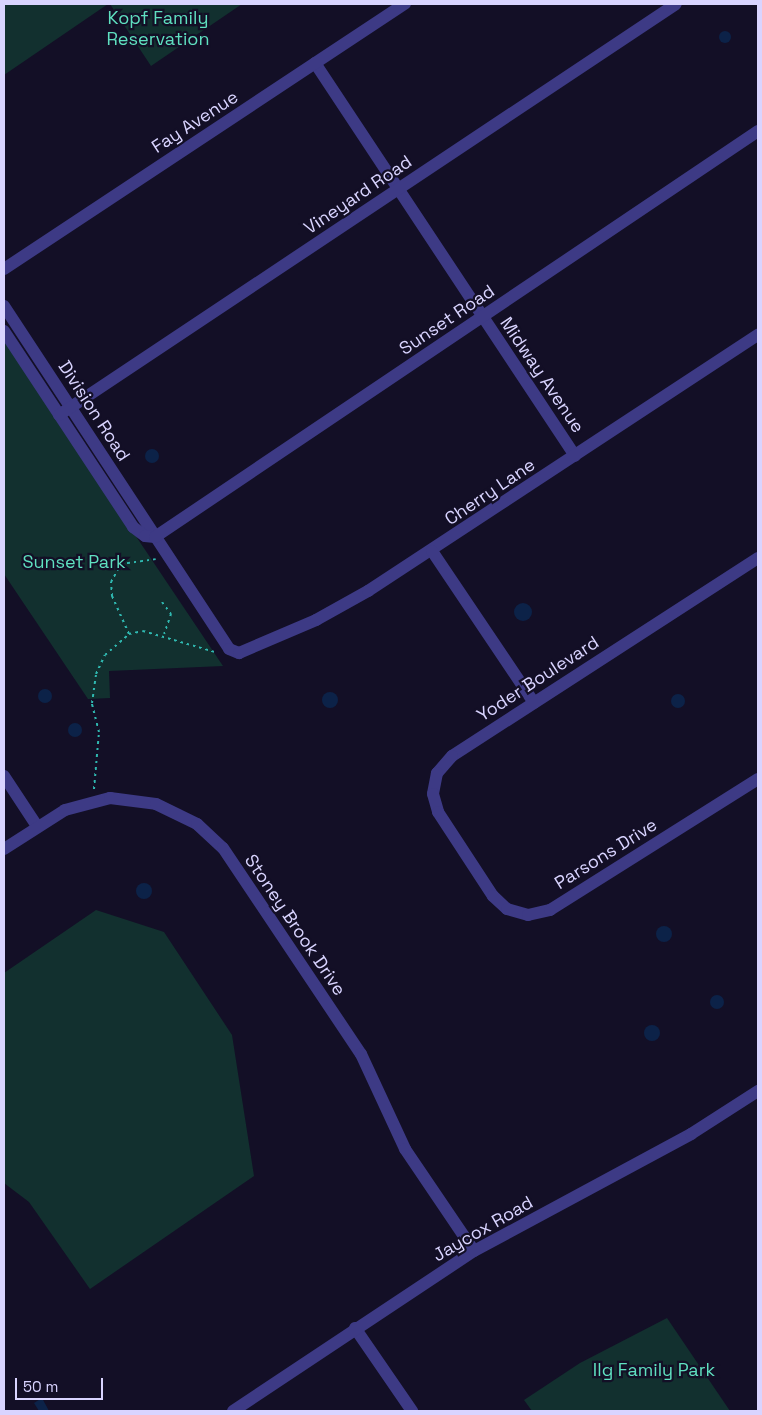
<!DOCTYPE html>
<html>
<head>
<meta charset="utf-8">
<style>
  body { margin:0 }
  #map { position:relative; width:762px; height:1415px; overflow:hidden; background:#130f26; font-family:"Space Grotesk",sans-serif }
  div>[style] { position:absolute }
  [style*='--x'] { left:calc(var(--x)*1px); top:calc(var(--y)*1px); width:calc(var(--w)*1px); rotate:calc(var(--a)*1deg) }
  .green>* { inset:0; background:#12302f }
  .water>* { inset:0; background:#0c2248 }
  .round { border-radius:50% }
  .path>* { height:2px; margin-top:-1px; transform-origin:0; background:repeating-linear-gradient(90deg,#2fb8b0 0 2.5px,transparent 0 6.5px) }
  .minor>* { height:12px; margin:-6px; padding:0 6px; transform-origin:6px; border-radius:6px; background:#3d3a85 }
  .tertiary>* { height:12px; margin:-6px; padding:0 6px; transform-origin:6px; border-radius:6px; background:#3d3a85 }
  span { translate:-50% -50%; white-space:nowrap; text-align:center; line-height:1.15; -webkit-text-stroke:4.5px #130f26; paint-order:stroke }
  .park-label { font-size:18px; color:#5fe0c0 }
  .street-label { font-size:18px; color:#d9d4ff }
  .frame { position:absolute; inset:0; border:5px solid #d9d4ff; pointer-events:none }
  .scale { position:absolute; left:15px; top:1378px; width:88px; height:22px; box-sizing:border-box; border:2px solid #d9d4ff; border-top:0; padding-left:6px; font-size:15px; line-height:18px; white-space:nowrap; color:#d9d4ff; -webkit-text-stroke:4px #130f26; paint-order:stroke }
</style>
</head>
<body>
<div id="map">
  <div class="green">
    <i style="clip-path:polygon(4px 4px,108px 4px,4px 75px)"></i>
    <i style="clip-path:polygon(110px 4px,242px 4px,151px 66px)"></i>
    <i style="clip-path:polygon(4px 340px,11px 350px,223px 666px,109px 671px,110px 698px,88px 699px,4px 574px)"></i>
    <i style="clip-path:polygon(96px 910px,164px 932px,232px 1035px,254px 1176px,90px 1289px,29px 1202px,4px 1183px,4px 973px)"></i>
    <i style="clip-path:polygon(667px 1318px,730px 1411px,532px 1411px,524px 1400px,580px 1363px)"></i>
  </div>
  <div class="water">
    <i class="round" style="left:719px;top:31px;width:12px;height:12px"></i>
    <i class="round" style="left:145px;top:449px;width:14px;height:14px"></i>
    <i class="round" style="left:514px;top:603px;width:18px;height:18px"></i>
    <i class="round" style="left:38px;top:689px;width:14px;height:14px"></i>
    <i class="round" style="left:322px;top:692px;width:16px;height:16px"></i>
    <i class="round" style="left:671px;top:694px;width:14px;height:14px"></i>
    <i class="round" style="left:68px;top:723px;width:14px;height:14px"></i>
    <i class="round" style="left:136px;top:883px;width:16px;height:16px"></i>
    <i class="round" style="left:656px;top:926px;width:16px;height:16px"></i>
    <i class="round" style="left:710px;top:995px;width:14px;height:14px"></i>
    <i class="round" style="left:644px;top:1025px;width:16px;height:16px"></i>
    <i style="clip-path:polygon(42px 1398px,49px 1411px,39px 1411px,34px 1403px)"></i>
  </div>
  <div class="path">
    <i style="--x:162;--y:602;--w:15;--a:53"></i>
    <i style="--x:171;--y:614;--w:21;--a:109"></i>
    <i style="--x:129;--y:634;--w:42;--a:-114.1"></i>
    <i style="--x:112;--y:596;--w:14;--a:-94"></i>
    <i style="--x:111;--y:582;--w:21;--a:-61"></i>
    <i style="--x:121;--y:564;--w:35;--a:-8"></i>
    <i style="--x:94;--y:789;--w:57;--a:-85"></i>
    <i style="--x:99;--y:732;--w:30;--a:-104"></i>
    <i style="--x:92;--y:703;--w:29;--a:-82"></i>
    <i style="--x:96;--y:674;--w:21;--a:-65"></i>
    <i style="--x:105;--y:655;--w:32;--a:-41"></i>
    <i style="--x:129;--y:634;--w:14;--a:-12"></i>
    <i style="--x:143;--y:631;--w:78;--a:16.3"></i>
  </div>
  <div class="minor">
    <i style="--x:315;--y:63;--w:471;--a:56.5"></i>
    <i style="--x:4;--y:269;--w:481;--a:-33.5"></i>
    <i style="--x:4;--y:306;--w:410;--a:56.7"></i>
    <i style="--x:229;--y:649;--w:11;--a:22"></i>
    <i style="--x:239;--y:653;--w:84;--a:-23.2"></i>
    <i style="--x:316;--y:620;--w:60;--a:-29.1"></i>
    <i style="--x:368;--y:591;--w:467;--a:-33.3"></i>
    <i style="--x:4;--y:331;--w:235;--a:56.6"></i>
    <i style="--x:133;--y:527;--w:15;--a:37"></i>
    <i style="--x:145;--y:536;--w:10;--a:6"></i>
    <i style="--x:59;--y:415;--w:741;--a:-33.67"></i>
    <i style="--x:155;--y:537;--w:727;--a:-33.95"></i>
    <i style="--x:432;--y:551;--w:183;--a:56.1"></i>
    <i style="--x:758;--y:558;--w:364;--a:147.1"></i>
    <i style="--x:452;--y:756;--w:23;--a:131"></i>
    <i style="--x:437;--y:773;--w:21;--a:101"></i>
    <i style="--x:433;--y:794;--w:19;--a:74"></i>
    <i style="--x:438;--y:812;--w:100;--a:56.8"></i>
    <i style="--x:493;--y:896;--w:19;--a:43"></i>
    <i style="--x:507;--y:909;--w:22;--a:16"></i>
    <i style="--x:528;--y:915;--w:23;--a:-13"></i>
    <i style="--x:550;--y:910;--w:246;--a:-32.2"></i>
    <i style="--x:4;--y:776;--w:60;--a:56.6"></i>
    <i style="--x:4;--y:849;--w:72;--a:-32.6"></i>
    <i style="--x:65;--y:810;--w:47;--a:-14.9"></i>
    <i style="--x:110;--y:798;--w:46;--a:7.4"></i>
    <i style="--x:156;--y:804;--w:46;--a:26"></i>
    <i style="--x:197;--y:824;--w:35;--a:43"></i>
    <i style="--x:223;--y:848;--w:248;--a:56.2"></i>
    <i style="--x:361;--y:1054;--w:105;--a:65.1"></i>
    <i style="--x:405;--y:1149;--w:123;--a:55.9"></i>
    <i style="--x:355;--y:1328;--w:101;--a:55.5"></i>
  </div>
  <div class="tertiary">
    <i style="--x:233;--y:1411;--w:289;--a:-33.6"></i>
    <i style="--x:474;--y:1251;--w:247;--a:-28.3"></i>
    <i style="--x:691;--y:1134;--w:80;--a:-32.7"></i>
  </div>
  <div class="park-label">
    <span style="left:158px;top:29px">Kopf Family<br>Reservation</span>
    <span style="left:74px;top:562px">Sunset Park</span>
    <span style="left:654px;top:1370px">Ilg Family Park</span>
  </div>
  <div class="street-label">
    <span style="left:195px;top:122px;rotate:-33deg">Fay Avenue</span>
    <span style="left:358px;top:195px;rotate:-34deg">Vineyard Road</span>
    <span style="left:447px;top:320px;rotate:-34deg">Sunset Road</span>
    <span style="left:542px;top:375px;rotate:56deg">Midway Avenue</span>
    <span style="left:94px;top:411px;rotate:57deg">Division Road</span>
    <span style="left:490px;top:492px;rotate:-34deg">Cherry Lane</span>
    <span style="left:538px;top:679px;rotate:-33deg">Yoder Boulevard</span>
    <span style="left:606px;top:854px;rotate:-32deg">Parsons Drive</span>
    <span style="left:295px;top:925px;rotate:56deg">Stoney Brook Drive</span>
    <span style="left:483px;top:1229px;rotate:-30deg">Jaycox Road</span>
  </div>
  <div class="frame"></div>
  <div class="scale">50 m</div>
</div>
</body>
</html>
